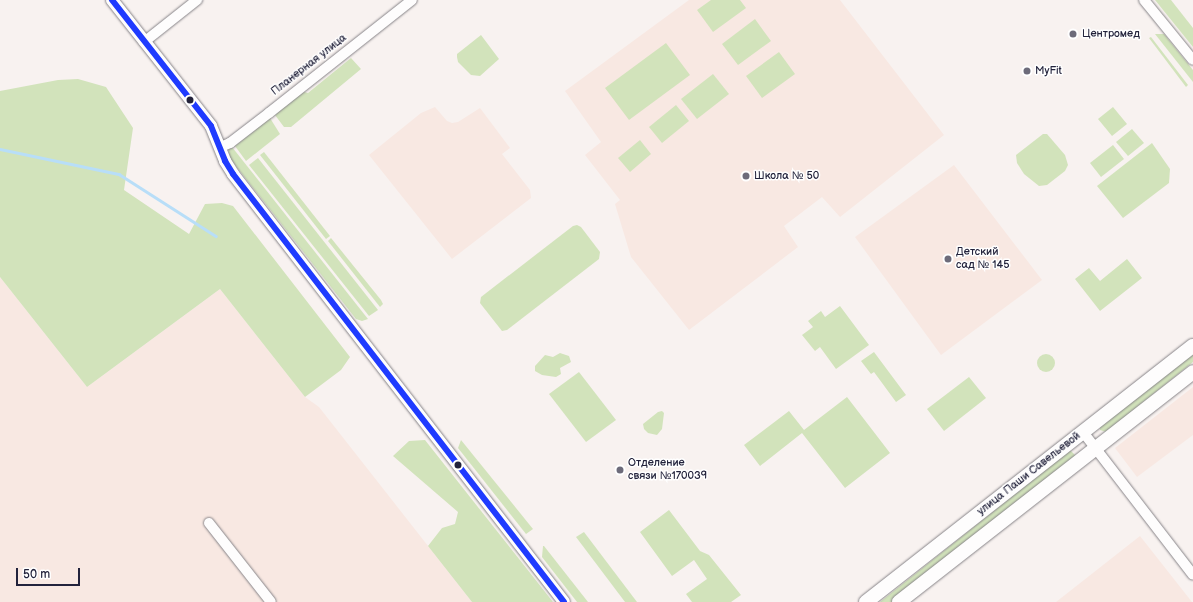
<!DOCTYPE html>
<html>
<head>
<meta charset="utf-8">
<style>
  body { margin:0 }
  #map { position:relative; width:1193px; height:602px; overflow:hidden; background:#f8f2f0; font-family:"Balsamiq Sans",sans-serif }
  div>[style] { position:absolute }
  [style*='--x'] { left:calc(var(--x)*1px); top:calc(var(--y)*1px); width:calc(var(--w)*1px); rotate:calc(var(--a)*1deg) }
  .built>* { inset:0; background:#f8e8e2 }
  .green>* { inset:0; background:#d2e3bb }
  .round { border-radius:50% }
  .stream>* { height:2.5px; margin:-1.25px; padding:0 1.25px; transform-origin:1.25px; border-radius:1.25px; background:#b8def8 }
  .roads { filter:drop-shadow(0 0 1px #878488) drop-shadow(0 0 1px #878488) }
  .minor>* { height:10px; margin:-5px; padding:0 5px; transform-origin:5px; border-radius:5px; background:#fefdfd }
  .tertiary>* { height:12px; margin:-6px; padding:0 6px; transform-origin:6px; border-radius:6px; background:#fefdfd }
  .secondary>* { height:14px; margin:-7px; padding:0 7px; transform-origin:7px; border-radius:7px; background:#fefdfd }
  .bus-1>* { height:6px; margin:-3px; padding:0 3px; transform-origin:3px; border-radius:3px; background:#1f3bff }
  .dots>* { width:11px; height:11px; translate:-50% -50%; box-sizing:border-box; border:2px solid #fff; border-radius:50% }
  span { translate:-50% -50%; white-space:nowrap; text-align:center; line-height:1.15; -webkit-text-stroke:3px #fff; paint-order:stroke }
  .poi-label { font-size:11px; color:#22223b }
  .left { translate:0 -50%; text-align:left }
  .street-label { font-size:11px; color:#22223b }
  .scale { position:absolute; left:16px; top:568px; width:64px; height:18px; box-sizing:border-box; border:2px solid #22223b; border-top:0; padding-left:5px; font-size:12px; line-height:14px; white-space:nowrap; color:#22223b; -webkit-text-stroke:3px #fff; paint-order:stroke }
</style>
</head>
<body>
<div id="map">
  <div class="built">
    <i style="clip-path:polygon(689px 0,840px 0,944px 135px,840px 217px,822px 197px,784px 226px,798px 247px,689px 330px,631px 257px,615px 204px,620px 200px,585px 155px,601px 142px,565px 91px)"></i>
    <i style="clip-path:polygon(435px 107px,447px 121px,452px 123px,458px 122px,480px 108px,510px 148px,502px 154px,530px 190px,531px 198px,452px 259px,369px 155px,421px 113px)"></i>
    <i style="clip-path:polygon(954px 165px,1042px 280px,941px 355px,855px 237px)"></i>
    <i style="clip-path:polygon(0 277px,87px 387px,220px 289px,305px 397px,319px 407px,472px 602px,0 602px)"></i>
    <i style="clip-path:polygon(1193px 387px,1193px 435px,1137px 477px,1115px 448px)"></i>
    <i style="clip-path:polygon(1140px 536px,1192px 602px,1056px 602px)"></i>
  </div>
  <div class="green">
    <i style="clip-path:polygon(711px 0,740px 0,746px 8px,713px 32px,697px 10px)"></i>
    <i style="clip-path:polygon(1155px 0,1171px 0,1193px 28px,1193px 47px)"></i>
    <i style="clip-path:polygon(755px 19px,771px 41px,738px 65px,722px 44px)"></i>
    <i style="clip-path:polygon(1155px 34px,1164px 34px,1193px 70px,1193px 82px)"></i>
    <i style="clip-path:polygon(481px 35px,499px 59px,480px 76px,471px 75px,458px 62px,457px 57px,457px 54px)"></i>
    <i style="clip-path:polygon(1151px 37px,1188px 85px,1186px 87px,1149px 38px)"></i>
    <i style="clip-path:polygon(666px 43px,690px 75px,629px 120px,605px 88px)"></i>
    <i style="clip-path:polygon(779px 52px,795px 74px,762px 98px,746px 76px)"></i>
    <i style="clip-path:polygon(351px 58px,361px 69px,291px 127px,284px 127px,275px 115px,301px 91px,308px 93px)"></i>
    <i style="clip-path:polygon(713px 74px,729px 94px,697px 119px,681px 99px)"></i>
    <i style="clip-path:polygon(78px 79px,106px 87px,133px 128px,124px 190px,189px 234px,205px 204px,222px 203px,233px 206px,350px 357px,341px 370px,305px 397px,220px 289px,87px 387px,0 277px,0 91px,58px 80px)"></i>
    <i style="clip-path:polygon(676px 105px,689px 121px,662px 143px,649px 127px)"></i>
    <i style="clip-path:polygon(1113px 107px,1127px 124px,1112px 136px,1098px 119px)"></i>
    <i style="clip-path:polygon(270px 118px,280px 134px,246px 161px,235px 146px)"></i>
    <i style="clip-path:polygon(1132px 129px,1144px 143px,1128px 156px,1116px 142px)"></i>
    <i style="clip-path:polygon(1043px 134px,1047px 134px,1065px 155px,1068px 165px,1065px 171px,1047px 185px,1039px 186px,1024px 174px,1017px 163px,1016px 155px)"></i>
    <i style="clip-path:polygon(640px 140px,651px 154px,630px 172px,618px 158px)"></i>
    <i style="clip-path:polygon(1152px 143px,1170px 169px,1169px 183px,1123px 218px,1097px 186px)"></i>
    <i style="clip-path:polygon(1113px 145px,1124px 159px,1101px 177px,1090px 163px)"></i>
    <i style="clip-path:polygon(232px 147px,368px 319px,362px 321px,356px 319px,228px 156px,229px 149px)"></i>
    <i style="clip-path:polygon(264px 152px,330px 236px,326px 239px,260px 155px)"></i>
    <i style="clip-path:polygon(258px 158px,378px 310px,369px 316px,249px 165px)"></i>
    <i style="clip-path:polygon(577px 225px,581px 227px,600px 252px,599px 259px,507px 330px,502px 331px,480px 303px,481px 297px,573px 226px)"></i>
    <i style="clip-path:polygon(331px 238px,381px 300px,383px 304px,380px 307px,328px 241px)"></i>
    <i style="clip-path:polygon(1127px 259px,1142px 278px,1100px 311px,1075px 279px,1089px 268px,1100px 281px)"></i>
    <i style="clip-path:polygon(840px 306px,869px 345px,836px 369px,820px 347px,815px 351px,802px 335px,813px 327px,808px 321px,821px 311px,825px 317px)"></i>
    <i style="clip-path:polygon(1193px 351px,1193px 362px,1106px 432px,1100px 430px,1100px 426px)"></i>
    <i style="clip-path:polygon(874px 352px,906px 395px,896px 402px,874px 372px,871px 374px,861px 361px)"></i>
    <i style="clip-path:polygon(560px 353px,569px 356px,571px 362px,560px 368px,561px 374px,556px 377px,542px 375px,535px 371px,535px 366px,545px 355px,553px 357px)"></i>
    <i class="round" style="left:1037px;top:354px;width:18px;height:18px"></i>
    <i style="clip-path:polygon(579px 372px,616px 420px,586px 442px,549px 394px)"></i>
    <i style="clip-path:polygon(969px 377px,986px 398px,944px 431px,927px 409px)"></i>
    <i style="clip-path:polygon(847px 397px,890px 453px,845px 488px,802px 433px,760px 466px,744px 445px,789px 411px,804px 430px)"></i>
    <i style="clip-path:polygon(662px 411px,664px 413px,662px 429px,657px 435px,648px 433px,644px 429px,643px 424px,658px 412px)"></i>
    <i style="clip-path:polygon(425px 440px,553px 602px,472px 602px,428px 546px,442px 528px,455px 524px,458px 512px,393px 456px,409px 441px)"></i>
    <i style="clip-path:polygon(461px 440px,533px 529px,526px 534px,458px 448px)"></i>
    <i style="clip-path:polygon(1070px 450px,1076px 456px,892px 602px,880px 602px)"></i>
    <i style="clip-path:polygon(669px 510px,700px 551px,709px 555px,741px 595px,731px 602px,692px 602px,686px 594px,707px 579px,694px 560px,672px 576px,640px 532px)"></i>
    <i style="clip-path:polygon(584px 532px,637px 602px,625px 602px,576px 537px)"></i>
    <i style="clip-path:polygon(543px 546px,544px 546px,588px 602px,577px 602px,542px 557px)"></i>
  </div>
  <div class="stream">
    <i style="--x:0;--y:149;--w:122;--a:11.9"></i>
    <i style="--x:119;--y:174;--w:115;--a:32.6"></i>
  </div>
  <div class="roads">
    <div class="minor">
      <i style="--x:1144;--y:0;--w:77;--a:50.8"></i>
      <i style="--x:144;--y:42;--w:68;--a:-38.4"></i>
      <i style="--x:221;--y:147;--w:10;--a:-24"></i>
      <i style="--x:230;--y:143;--w:49;--a:-37.6"></i>
      <i style="--x:269;--y:113;--w:182;--a:-38.3"></i>
      <i style="--x:1083;--y:432;--w:180;--a:52.4"></i>
      <i style="--x:209;--y:523;--w:100;--a:51.9"></i>
    </div>
    <div class="tertiary">
      <i style="--x:112;--y:0;--w:160;--a:51.8"></i>
      <i style="--x:211;--y:126;--w:38;--a:68"></i>
      <i style="--x:225;--y:161;--w:15;--a:58"></i>
      <i style="--x:233;--y:174;--w:541;--a:52.28"></i>
    </div>
    <div class="secondary">
      <i style="--x:866;--y:602;--w:415;--a:-38.1"></i>
      <i style="--x:899;--y:602;--w:373;--a:-38"></i>
    </div>
  </div>
  <div class="bus-1">
    <i style="--x:112;--y:0;--w:160;--a:51.8"></i>
    <i style="--x:211;--y:126;--w:38;--a:68"></i>
    <i style="--x:225;--y:161;--w:15;--a:58"></i>
    <i style="--x:233;--y:174;--w:541;--a:52.28"></i>
  </div>
  <div class="dots">
    <i style="left:1073px;top:34px;background:#6d6b7a"></i>
    <i style="left:1027px;top:71px;background:#6d6b7a"></i>
    <i style="left:190px;top:100px;background:#22223b"></i>
    <i style="left:746px;top:176px;background:#6d6b7a"></i>
    <i style="left:948px;top:259px;background:#6d6b7a"></i>
    <i style="left:458px;top:465px;background:#22223b"></i>
    <i style="left:620px;top:470px;background:#6d6b7a"></i>
  </div>
  <div class="poi-label">
    <span class="left" style="left:1082px;top:34px">Центромед</span>
    <span class="left" style="left:1035px;top:71px">MyFit</span>
    <span class="left" style="left:754px;top:176px">Школа № 50</span>
    <span class="left" style="left:956px;top:259px">Детский<br>сад № 145</span>
    <span class="left" style="left:628px;top:470px">Отделение<br>связи №170039</span>
  </div>
  <div class="street-label">
    <span style="left:309px;top:65px;rotate:-38deg">Планерная улица</span>
    <span style="left:1029px;top:474px;rotate:-38deg">улица Паши Савельевой</span>
  </div>
  <div class="scale">50 m</div>
</div>
</body>
</html>
